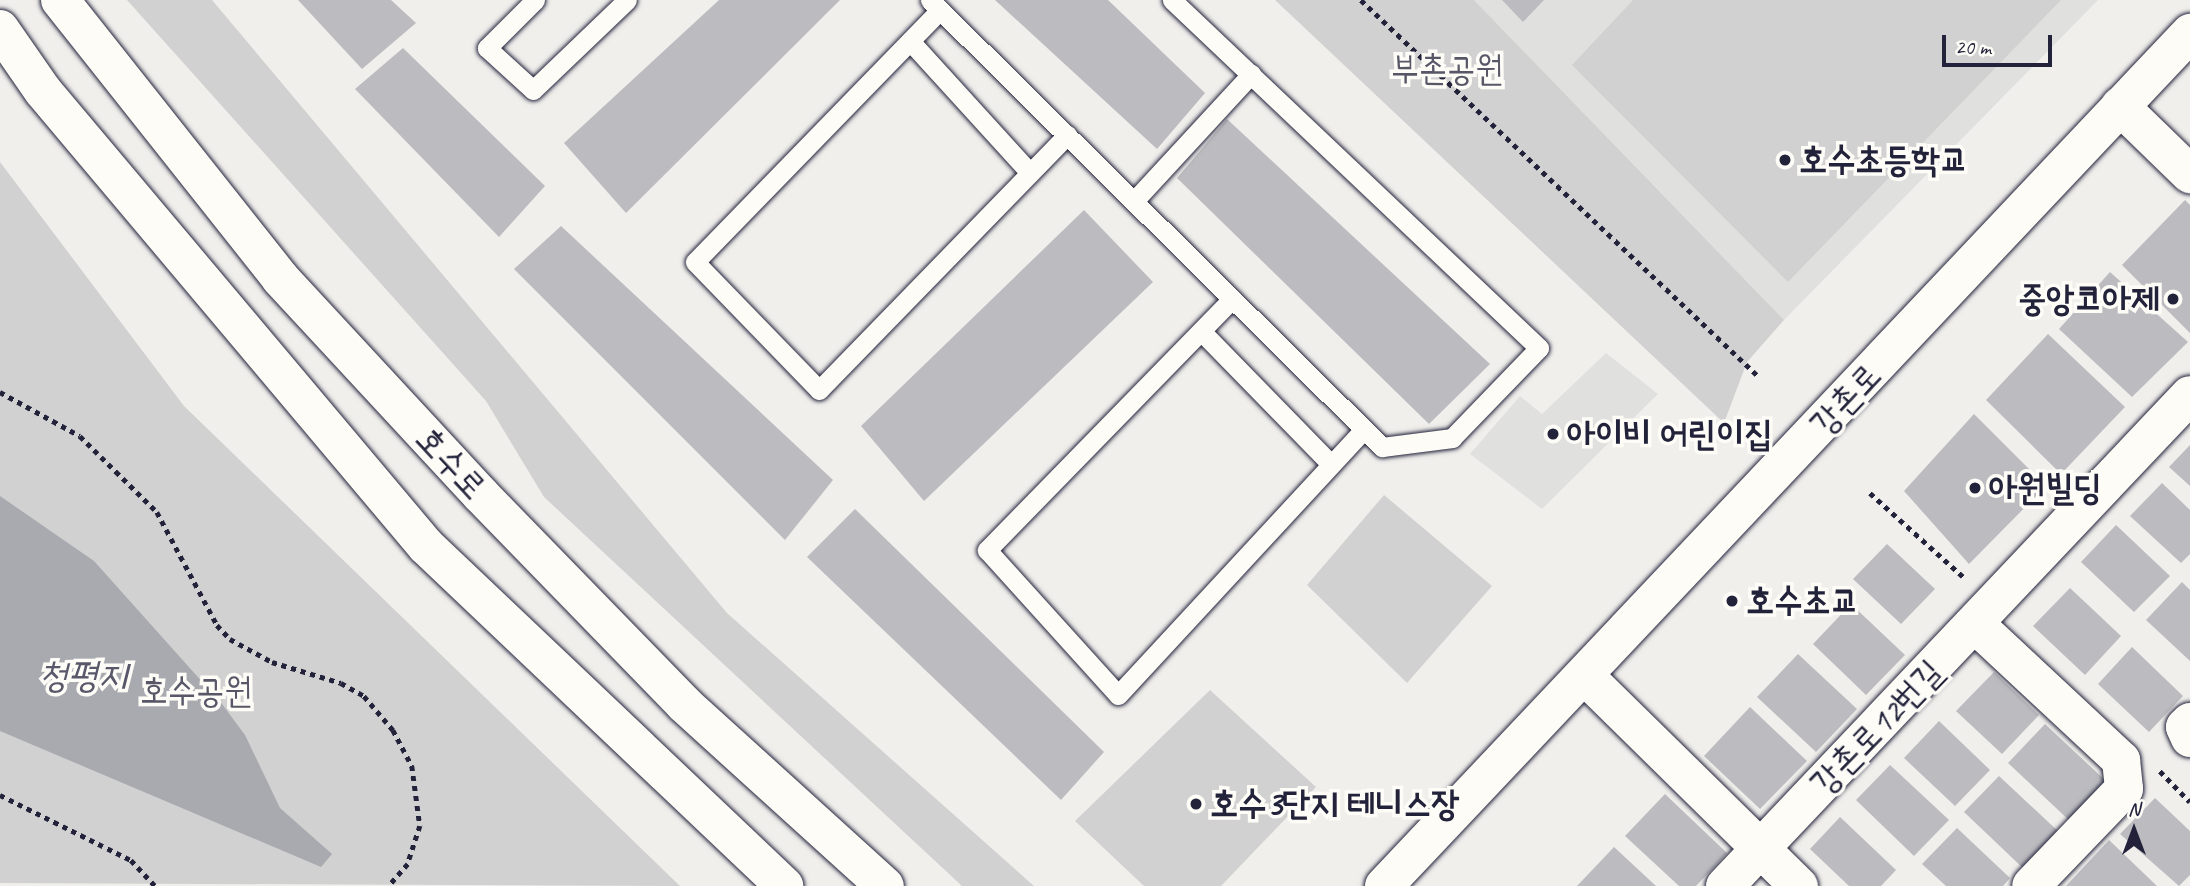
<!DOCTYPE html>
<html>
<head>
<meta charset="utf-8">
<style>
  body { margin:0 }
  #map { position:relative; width:2190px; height:886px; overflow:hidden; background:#f0efec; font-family:Caveat,"Poor Story",sans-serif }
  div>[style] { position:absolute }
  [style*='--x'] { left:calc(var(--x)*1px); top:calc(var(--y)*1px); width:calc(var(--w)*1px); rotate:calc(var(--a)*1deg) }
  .built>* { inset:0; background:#e0e0df }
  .green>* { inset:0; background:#d2d1d1 }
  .water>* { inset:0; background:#a9a9b0 }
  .building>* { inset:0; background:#bcbcc0 }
  .path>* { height:4.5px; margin-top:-2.25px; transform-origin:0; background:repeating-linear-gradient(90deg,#22223b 0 5px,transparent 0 10px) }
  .roads { filter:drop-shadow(0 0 2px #22223b) drop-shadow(0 0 2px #22223b) }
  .service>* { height:19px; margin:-9.5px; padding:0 9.5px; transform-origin:9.5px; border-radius:9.5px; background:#fdfcf7 }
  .minor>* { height:38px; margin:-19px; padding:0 19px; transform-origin:19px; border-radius:19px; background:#fdfcf7 }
  .secondary>* { height:38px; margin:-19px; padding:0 19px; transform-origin:19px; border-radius:19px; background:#fdfcf7 }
  .primary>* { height:38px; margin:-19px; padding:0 19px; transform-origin:19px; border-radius:19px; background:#fdfcf7 }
  .dots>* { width:19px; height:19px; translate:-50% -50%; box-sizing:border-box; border:4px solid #fdfcf7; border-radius:50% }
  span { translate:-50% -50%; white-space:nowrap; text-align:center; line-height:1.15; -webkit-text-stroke:7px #fdfcf7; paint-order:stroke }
  .park-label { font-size:35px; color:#575768 }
  .poi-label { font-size:35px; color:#22223b; font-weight:700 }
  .left { translate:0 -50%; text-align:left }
  .right { translate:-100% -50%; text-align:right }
  .street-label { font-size:35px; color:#22223b }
  .water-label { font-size:37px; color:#58586a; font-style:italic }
  .north { position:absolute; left:2099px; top:795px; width:70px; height:70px; -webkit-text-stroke:5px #fdfcf7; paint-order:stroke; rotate:0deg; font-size:19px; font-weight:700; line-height:28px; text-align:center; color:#22223b }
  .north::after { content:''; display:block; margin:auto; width:24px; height:32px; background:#22223b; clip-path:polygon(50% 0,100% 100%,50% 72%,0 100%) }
  .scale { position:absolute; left:1942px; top:35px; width:110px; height:32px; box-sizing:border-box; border:4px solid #22223b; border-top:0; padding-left:9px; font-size:21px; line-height:24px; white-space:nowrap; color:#22223b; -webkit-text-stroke:5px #fdfcf7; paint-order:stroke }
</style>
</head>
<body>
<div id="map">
  <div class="built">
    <i style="clip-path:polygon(1474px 0,2098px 0,1784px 320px)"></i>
    <i style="clip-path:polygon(1606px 353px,1658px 394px,1542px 509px,1470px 454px,1520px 396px,1542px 414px)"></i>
  </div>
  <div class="green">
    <i style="clip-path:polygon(127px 0,212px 0,727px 613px,1034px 886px,962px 886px,544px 497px,486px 401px)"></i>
    <i style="clip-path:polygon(1275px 0,1474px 0,1784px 320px,1747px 362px,1724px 423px)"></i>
    <i style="clip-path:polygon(1633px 0,2061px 0,1788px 282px,1572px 65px)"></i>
    <i style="clip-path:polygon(0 162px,184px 406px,680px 886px,0 883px)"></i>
    <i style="clip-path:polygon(1384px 495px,1492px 586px,1407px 683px,1307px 585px)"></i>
    <i style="clip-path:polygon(1210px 690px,1316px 787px,1221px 886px,1144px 886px,1075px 821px)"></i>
  </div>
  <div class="water">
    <i style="clip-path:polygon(0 496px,94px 561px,222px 704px,245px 735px,280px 808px,332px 854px,321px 867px,0 731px)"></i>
  </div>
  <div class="building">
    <i style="clip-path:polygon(298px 0,391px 0,416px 23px,362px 69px)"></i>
    <i style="clip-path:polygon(719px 0,840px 0,626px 213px,564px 143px)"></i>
    <i style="clip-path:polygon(995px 0,1108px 0,1205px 93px,1157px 149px)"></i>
    <i style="clip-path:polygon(1502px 0,1544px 0,1523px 22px)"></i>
    <i style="clip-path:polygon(403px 48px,545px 186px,499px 237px,355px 89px)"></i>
    <i style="clip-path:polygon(1227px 119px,1490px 364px,1429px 424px,1177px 178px)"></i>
    <i style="clip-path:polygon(2185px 200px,2190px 205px,2190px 333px,2122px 265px)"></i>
    <i style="clip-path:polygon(1084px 210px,1153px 282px,924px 501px,861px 426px)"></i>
    <i style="clip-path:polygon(561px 226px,833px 480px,785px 540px,514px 269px)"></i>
    <i style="clip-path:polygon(2110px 272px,2188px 342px,2132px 397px,2059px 329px)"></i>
    <i style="clip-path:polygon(2048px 334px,2125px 407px,2061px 474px,1986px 400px)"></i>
    <i style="clip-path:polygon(1974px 414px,2046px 486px,1969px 564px,1904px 491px)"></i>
    <i style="clip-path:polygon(2190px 445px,2190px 486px,2169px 467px)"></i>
    <i style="clip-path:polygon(2162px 483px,2190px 510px,2190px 554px,2181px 563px,2130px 516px)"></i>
    <i style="clip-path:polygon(855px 509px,1104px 752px,1061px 800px,807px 557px)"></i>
    <i style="clip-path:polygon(2116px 525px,2170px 576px,2134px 612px,2081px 562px)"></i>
    <i style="clip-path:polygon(1887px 544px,1935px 589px,1901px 624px,1853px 579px)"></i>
    <i style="clip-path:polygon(2182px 582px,2190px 590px,2190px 661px,2146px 620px)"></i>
    <i style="clip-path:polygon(2070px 588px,2121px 636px,2085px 675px,2033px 626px)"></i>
    <i style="clip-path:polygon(1851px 604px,1905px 655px,1866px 695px,1813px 644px)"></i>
    <i style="clip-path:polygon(2132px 647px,2183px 696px,2149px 732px,2098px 684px)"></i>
    <i style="clip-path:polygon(1798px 654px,1857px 709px,1816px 752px,1757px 697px)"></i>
    <i style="clip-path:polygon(1994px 672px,2039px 715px,2002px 754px,1956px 711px)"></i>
    <i style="clip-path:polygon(1750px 707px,1807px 761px,1760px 809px,1704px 756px)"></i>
    <i style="clip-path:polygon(1939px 721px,1990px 770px,1955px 806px,1904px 758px)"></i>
    <i style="clip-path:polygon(2045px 724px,2108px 783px,2071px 822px,2008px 763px)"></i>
    <i style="clip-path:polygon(1890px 765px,1949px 820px,1914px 856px,1856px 800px)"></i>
    <i style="clip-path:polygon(1999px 776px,2060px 833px,2025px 870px,1964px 812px)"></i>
    <i style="clip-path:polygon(1665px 794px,1727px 853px,1696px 886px,1679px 886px,1625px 836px)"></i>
    <i style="clip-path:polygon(2155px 798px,2190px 831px,2190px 875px,2179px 886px,2120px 834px)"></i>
    <i style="clip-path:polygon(1840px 817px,1896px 870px,1881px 886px,1849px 886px,1810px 849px)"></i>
    <i style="clip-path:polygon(1957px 828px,2010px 878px,2003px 886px,1946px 886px,1922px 864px)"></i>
    <i style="clip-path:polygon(2109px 840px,2157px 886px,2066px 886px)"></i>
    <i style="clip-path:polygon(1614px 847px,1656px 886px,1577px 886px)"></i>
  </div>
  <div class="path">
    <i style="--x:1361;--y:0;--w:547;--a:43.44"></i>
    <i style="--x:0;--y:392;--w:91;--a:28.8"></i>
    <i style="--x:80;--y:436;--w:108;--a:44.6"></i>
    <i style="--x:157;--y:512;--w:128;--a:62"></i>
    <i style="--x:217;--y:625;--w:19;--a:47"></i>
    <i style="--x:230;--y:639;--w:48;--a:28.7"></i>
    <i style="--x:272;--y:662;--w:72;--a:16.9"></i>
    <i style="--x:341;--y:683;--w:26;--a:29"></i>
    <i style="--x:364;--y:696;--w:45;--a:49.5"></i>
    <i style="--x:393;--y:730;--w:41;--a:62.2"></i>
    <i style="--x:412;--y:766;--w:61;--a:82.4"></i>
    <i style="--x:420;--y:826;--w:40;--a:108"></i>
    <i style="--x:408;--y:864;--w:29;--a:131"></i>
    <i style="--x:1870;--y:493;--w:129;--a:41.9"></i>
    <i style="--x:2160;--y:771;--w:43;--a:45.9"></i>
    <i style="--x:0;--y:795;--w:146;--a:26.4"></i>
    <i style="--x:131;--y:860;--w:35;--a:47"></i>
  </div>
  <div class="roads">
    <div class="service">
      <i style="--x:535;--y:0;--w:68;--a:135"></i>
      <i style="--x:487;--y:48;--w:62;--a:42.4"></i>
      <i style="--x:533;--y:90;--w:130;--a:-43.8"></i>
      <i style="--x:930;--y:0;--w:636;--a:44.68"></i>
      <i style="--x:1382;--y:447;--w:71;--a:-7.3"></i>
      <i style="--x:1452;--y:438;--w:125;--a:-46"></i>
      <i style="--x:1539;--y:348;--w:506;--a:-136.52"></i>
      <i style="--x:940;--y:10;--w:351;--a:134.2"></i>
      <i style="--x:695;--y:262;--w:178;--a:45.9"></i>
      <i style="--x:819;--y:390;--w:356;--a:-45.8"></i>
      <i style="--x:910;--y:41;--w:178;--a:47.7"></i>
      <i style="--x:1134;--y:201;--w:173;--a:-47.3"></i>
      <i style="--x:1232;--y:299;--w:351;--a:134.3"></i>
      <i style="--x:987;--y:550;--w:195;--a:47.9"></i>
      <i style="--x:1118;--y:695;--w:362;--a:-47.2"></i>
      <i style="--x:1201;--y:331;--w:186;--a:45.7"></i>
    </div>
    <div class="minor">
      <i style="--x:2120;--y:106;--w:98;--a:44.2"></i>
      <i style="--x:1975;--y:624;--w:200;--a:43"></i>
      <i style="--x:2121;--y:760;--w:29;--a:84"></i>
      <i style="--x:2124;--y:789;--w:134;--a:133.8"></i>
      <i style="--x:1585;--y:676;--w:300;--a:44.5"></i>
      <i style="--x:2190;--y:722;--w:7;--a:135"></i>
      <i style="--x:2185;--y:727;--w:12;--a:66"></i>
      <i style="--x:1725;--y:886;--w:676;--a:-46.56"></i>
    </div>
    <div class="secondary">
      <i style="--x:1384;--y:886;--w:1174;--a:-46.62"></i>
    </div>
    <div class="primary">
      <i style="--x:60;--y:0;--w:355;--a:51.6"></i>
      <i style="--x:280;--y:278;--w:296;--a:47.2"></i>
      <i style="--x:481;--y:495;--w:291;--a:45.8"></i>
      <i style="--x:684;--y:704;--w:271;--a:42.2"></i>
      <i style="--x:0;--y:29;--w:75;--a:55.3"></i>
      <i style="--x:43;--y:91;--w:595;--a:49.91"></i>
      <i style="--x:426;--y:546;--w:494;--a:43.5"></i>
    </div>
  </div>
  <div class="dots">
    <i style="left:1785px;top:160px;background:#22223b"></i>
    <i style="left:2173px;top:299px;background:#22223b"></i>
    <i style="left:1553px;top:434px;background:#22223b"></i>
    <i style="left:1975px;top:488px;background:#22223b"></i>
    <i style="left:1732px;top:601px;background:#22223b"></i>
    <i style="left:1196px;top:804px;background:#22223b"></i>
  </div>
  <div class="park-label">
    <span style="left:1447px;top:69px">부촌공원</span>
    <span style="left:196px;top:691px">호수공원</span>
  </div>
  <div class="poi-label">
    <span class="left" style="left:1799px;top:160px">호수초등학교</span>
    <span class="right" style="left:2159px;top:299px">중앙코아제</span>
    <span class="left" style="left:1567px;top:434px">아이비 어린이집</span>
    <span class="left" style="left:1989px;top:488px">아원빌딩</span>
    <span class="left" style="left:1746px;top:601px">호수초교</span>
    <span class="left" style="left:1210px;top:804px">호수3단지 테니스장</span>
  </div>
  <div class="street-label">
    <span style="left:1846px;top:400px;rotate:-47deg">강촌로</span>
    <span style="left:451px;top:463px;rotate:47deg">호수로</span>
    <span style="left:1877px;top:728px;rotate:-46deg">강촌로12번길</span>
  </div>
  <div class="water-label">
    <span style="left:83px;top:675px">청평지</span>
  </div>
  <div class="north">N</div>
  <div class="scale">20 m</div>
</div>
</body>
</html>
